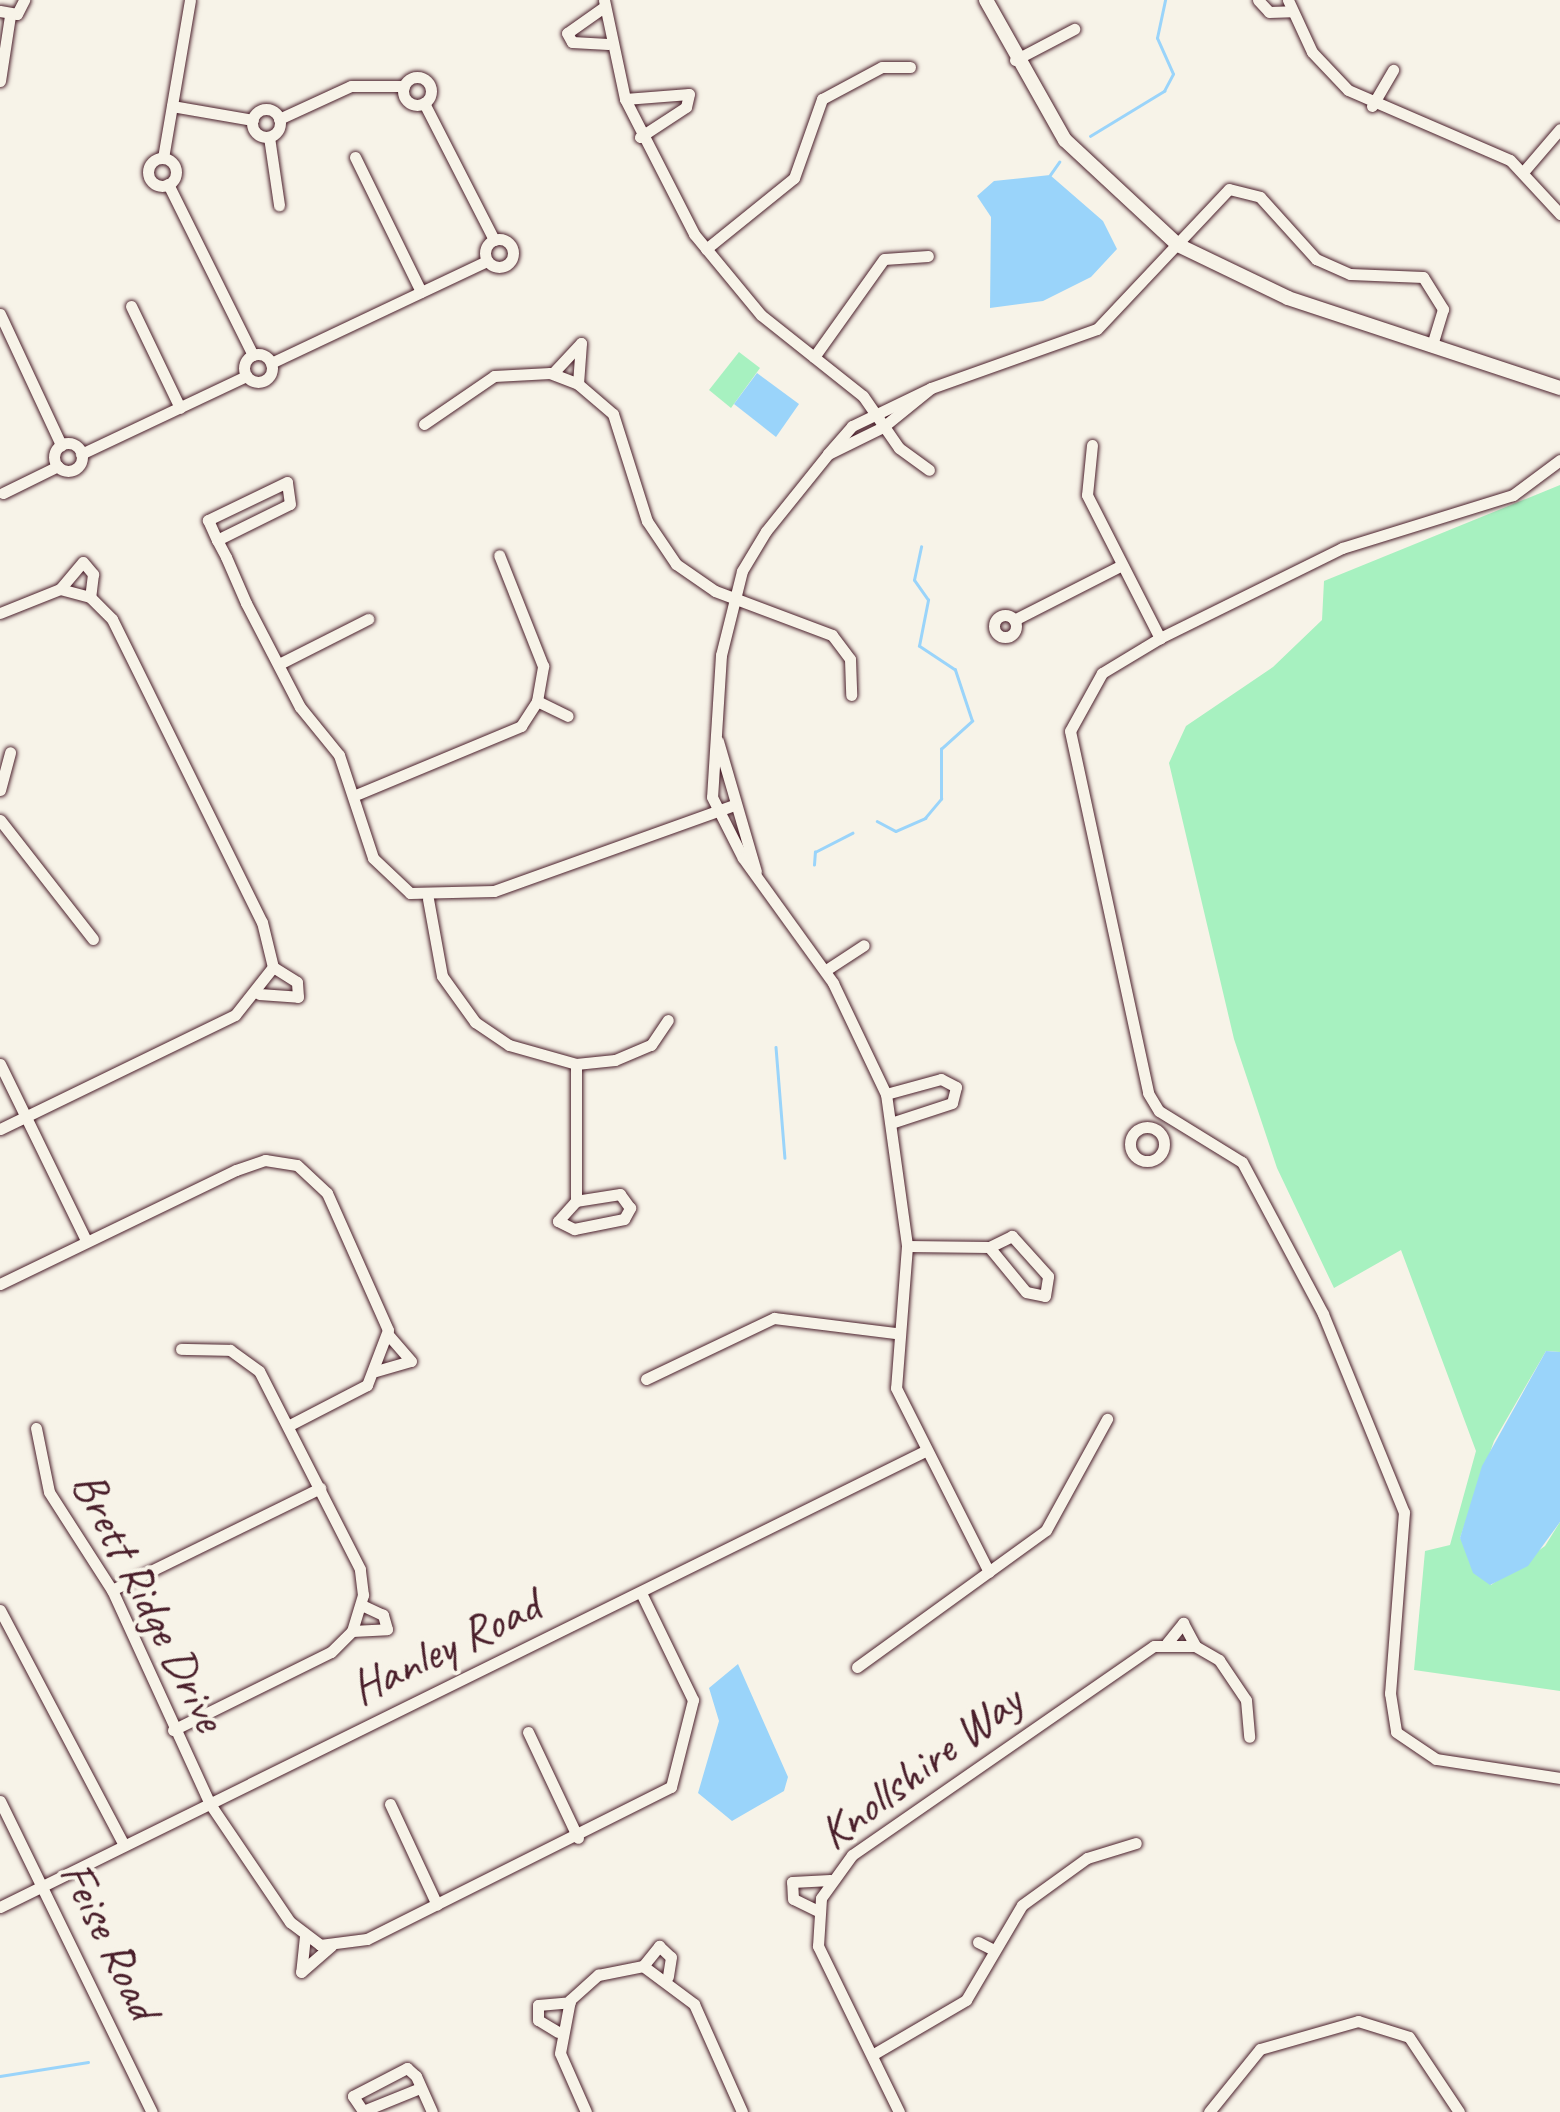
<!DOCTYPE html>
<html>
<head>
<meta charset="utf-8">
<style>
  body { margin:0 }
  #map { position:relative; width:1560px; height:2112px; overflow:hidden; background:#f7f3e8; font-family:Caveat,sans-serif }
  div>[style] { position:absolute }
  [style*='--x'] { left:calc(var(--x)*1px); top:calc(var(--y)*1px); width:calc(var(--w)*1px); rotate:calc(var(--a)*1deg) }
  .green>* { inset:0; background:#a7f1c0 }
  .water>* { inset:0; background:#9ad4fa }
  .stream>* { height:2.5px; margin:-1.25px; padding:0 1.25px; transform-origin:1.25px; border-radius:1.25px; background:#9ad4fa }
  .roads { filter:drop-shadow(0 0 2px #4a1f2b) drop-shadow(0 0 2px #4a1f2b) }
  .minor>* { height:11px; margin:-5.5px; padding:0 5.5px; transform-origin:5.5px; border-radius:5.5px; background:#f7f3e8 }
  .minor>.ring { margin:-5.5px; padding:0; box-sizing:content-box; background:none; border:11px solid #f7f3e8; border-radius:50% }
  .major>* { height:14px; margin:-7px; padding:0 7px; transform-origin:7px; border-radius:7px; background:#f7f3e8 }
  span { translate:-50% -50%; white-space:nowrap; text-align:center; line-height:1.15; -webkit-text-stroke:8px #f7f3e8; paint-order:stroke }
  .street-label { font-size:48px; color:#4a1f2b }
</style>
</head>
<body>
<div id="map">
  <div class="green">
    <i style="clip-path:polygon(739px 352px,760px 368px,731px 408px,709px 390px)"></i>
    <i style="clip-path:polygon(1560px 485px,1560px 1352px,1546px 1351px,1494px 1441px,1460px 1538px,1491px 1585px,1545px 1546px,1560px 1522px,1560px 1691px,1414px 1670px,1425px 1551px,1450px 1545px,1476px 1451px,1401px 1250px,1334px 1288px,1277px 1168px,1234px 1039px,1169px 763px,1186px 726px,1273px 667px,1322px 620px,1324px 581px)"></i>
  </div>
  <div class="water">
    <i style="clip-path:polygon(1050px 175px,1103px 221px,1117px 249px,1091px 277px,1043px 301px,990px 308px,991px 217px,977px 196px,994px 181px)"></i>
    <i style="clip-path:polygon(757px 373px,799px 404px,776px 437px,734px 404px)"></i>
    <i style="clip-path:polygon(1546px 1351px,1560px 1352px,1560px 1522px,1528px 1566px,1490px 1585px,1473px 1573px,1460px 1538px,1482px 1466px)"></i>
    <i style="clip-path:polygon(738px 1664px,788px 1777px,784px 1791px,732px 1821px,698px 1793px,719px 1721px,709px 1688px)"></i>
  </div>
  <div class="stream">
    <i style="--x:1090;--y:136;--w:87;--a:-31.3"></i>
    <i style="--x:1164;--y:91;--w:19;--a:-62"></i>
    <i style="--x:1173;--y:74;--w:39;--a:-114"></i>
    <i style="--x:1157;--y:38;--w:39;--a:-78"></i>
    <i style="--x:1050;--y:175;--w:16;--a:-55"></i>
    <i style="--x:877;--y:821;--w:21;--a:28"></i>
    <i style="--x:896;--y:831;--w:32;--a:-24"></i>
    <i style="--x:925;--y:818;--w:25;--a:-50"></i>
    <i style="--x:941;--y:799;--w:50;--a:-90"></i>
    <i style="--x:941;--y:749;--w:42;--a:-42.1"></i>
    <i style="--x:972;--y:721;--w:54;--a:-108.4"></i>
    <i style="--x:955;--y:670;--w:43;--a:-146.3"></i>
    <i style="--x:919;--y:646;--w:47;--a:-78.9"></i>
    <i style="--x:928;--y:600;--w:24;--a:-125"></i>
    <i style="--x:914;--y:580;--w:34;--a:-78"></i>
    <i style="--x:814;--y:865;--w:13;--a:-86"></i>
    <i style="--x:815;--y:852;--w:42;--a:-27.2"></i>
    <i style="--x:776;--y:1047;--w:111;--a:85.4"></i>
    <i style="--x:0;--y:2076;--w:89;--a:-9"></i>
  </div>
  <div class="roads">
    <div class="minor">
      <i style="--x:604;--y:0;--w:101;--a:78"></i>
      <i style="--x:625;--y:99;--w:152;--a:62.9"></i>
      <i style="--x:694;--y:234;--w:105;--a:50.4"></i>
      <i style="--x:761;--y:315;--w:130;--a:38.5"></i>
      <i style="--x:863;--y:396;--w:63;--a:55.3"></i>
      <i style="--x:899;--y:448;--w:37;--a:36"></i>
      <i style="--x:1258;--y:0;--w:16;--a:47"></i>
      <i style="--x:1269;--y:12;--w:23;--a:-2"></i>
      <i style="--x:1288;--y:0;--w:57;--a:65.2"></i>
      <i style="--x:1312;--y:52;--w:52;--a:46.5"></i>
      <i style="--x:1348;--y:90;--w:176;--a:23.4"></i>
      <i style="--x:1510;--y:160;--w:74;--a:47.2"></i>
      <i style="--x:604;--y:7;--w:45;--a:144.9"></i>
      <i style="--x:567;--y:33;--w:10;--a:61"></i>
      <i style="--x:572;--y:42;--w:36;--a:3"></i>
      <i style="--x:0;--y:11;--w:17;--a:10"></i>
      <i style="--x:17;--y:14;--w:16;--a:-63"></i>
      <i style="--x:1015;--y:60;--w:67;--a:-27.7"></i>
      <i class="ring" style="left:403px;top:77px;width:17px;height:17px"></i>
      <i style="--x:0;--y:81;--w:66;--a:-81.3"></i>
      <i style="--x:625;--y:99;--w:64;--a:-4.5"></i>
      <i style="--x:689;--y:94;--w:13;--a:103"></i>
      <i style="--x:686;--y:107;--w:55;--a:146.9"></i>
      <i style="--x:424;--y:103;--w:154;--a:62.9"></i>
      <i style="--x:172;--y:106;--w:82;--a:9.8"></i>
      <i style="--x:1372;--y:106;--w:42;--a:-59.7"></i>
      <i class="ring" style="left:252px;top:109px;width:17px;height:17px"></i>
      <i style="--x:279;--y:119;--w:79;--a:-24.6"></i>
      <i style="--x:351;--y:86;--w:53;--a:0"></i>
      <i style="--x:269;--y:137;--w:69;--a:81.6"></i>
      <i style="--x:355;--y:157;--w:150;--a:63.9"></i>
      <i style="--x:163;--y:158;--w:160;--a:-80.3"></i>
      <i class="ring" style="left:148px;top:158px;width:17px;height:17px"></i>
      <i style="--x:1524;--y:171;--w:55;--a:-49.4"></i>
      <i style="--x:168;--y:184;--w:191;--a:63.6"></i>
      <i class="ring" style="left:485px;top:239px;width:17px;height:17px"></i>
      <i style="--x:706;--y:249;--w:113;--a:-38.9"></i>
      <i style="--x:794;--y:178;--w:84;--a:-70.5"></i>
      <i style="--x:822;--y:99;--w:68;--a:-28.1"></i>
      <i style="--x:882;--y:67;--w:28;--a:0"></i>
      <i style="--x:131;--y:306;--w:113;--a:64.3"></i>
      <i style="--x:0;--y:314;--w:145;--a:65"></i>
      <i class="ring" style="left:244px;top:354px;width:17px;height:17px"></i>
      <i style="--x:814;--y:357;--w:120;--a:-54.5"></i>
      <i style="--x:884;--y:259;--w:44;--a:-3.9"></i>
      <i style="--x:271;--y:363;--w:239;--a:-25.3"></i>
      <i style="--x:553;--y:373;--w:41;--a:-47"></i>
      <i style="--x:581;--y:343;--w:41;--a:94.2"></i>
      <i style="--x:931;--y:388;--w:176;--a:-19.6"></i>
      <i style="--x:1097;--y:329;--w:192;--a:-46.7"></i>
      <i style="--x:1229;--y:189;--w:32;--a:14"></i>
      <i style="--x:1260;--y:197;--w:84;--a:47.9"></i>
      <i style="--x:1316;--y:259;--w:37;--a:24"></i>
      <i style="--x:1350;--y:274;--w:73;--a:2.4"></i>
      <i style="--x:1423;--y:277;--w:38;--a:58"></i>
      <i style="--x:1443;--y:309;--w:39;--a:107"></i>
      <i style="--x:424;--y:424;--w:85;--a:-34.4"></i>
      <i style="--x:494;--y:376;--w:56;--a:-3.1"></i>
      <i style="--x:550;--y:373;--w:30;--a:21"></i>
      <i style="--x:578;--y:384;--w:46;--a:40.6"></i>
      <i style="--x:613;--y:414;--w:112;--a:72.4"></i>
      <i style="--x:647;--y:521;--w:52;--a:56"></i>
      <i style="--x:676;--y:564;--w:47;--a:34.7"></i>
      <i style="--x:715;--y:591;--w:125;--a:20.6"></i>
      <i style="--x:832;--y:635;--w:30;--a:53"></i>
      <i style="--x:850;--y:659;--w:36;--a:88"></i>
      <i class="ring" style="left:54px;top:443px;width:17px;height:17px"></i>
      <i style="--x:1092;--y:445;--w:50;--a:95.7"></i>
      <i style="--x:1087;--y:495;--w:161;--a:63"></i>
      <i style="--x:81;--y:454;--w:183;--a:-25.3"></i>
      <i style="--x:828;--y:454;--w:61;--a:-26.1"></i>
      <i style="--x:883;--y:427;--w:62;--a:-39.1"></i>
      <i style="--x:931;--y:388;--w:88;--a:154.3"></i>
      <i style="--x:852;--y:426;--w:37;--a:131"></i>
      <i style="--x:828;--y:454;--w:99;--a:128.8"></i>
      <i style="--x:766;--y:531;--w:47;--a:121"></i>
      <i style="--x:742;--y:571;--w:87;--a:104"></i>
      <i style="--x:721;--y:655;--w:142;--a:93.6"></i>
      <i style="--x:712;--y:797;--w:68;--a:63.1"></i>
      <i style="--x:743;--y:858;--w:154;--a:54.2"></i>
      <i style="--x:833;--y:983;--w:123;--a:64.5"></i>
      <i style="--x:886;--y:1094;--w:153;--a:82.1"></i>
      <i style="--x:907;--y:1246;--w:142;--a:94.4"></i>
      <i style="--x:896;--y:1388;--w:206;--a:63.2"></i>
      <i style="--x:1560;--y:460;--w:59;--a:143.3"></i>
      <i style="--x:1513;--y:495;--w:179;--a:162.8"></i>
      <i style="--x:1342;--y:548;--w:203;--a:153.7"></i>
      <i style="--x:1160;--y:638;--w:68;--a:148.9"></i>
      <i style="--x:1102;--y:673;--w:66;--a:118.9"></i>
      <i style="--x:1070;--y:731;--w:370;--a:77.8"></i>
      <i style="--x:1148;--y:1093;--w:21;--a:59"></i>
      <i style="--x:1159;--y:1111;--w:97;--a:31.6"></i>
      <i style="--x:1242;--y:1162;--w:172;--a:61.9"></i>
      <i style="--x:1323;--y:1314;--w:214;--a:67.8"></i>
      <i style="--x:1404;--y:1512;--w:182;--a:94.4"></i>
      <i style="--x:1390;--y:1693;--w:39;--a:81"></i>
      <i style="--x:1396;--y:1732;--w:48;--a:34"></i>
      <i style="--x:1436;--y:1759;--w:125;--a:8.7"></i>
      <i style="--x:3;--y:493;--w:61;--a:-26.1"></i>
      <i style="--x:217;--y:540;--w:81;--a:-26.3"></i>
      <i style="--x:290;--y:504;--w:22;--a:-98"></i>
      <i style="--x:287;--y:482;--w:88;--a:154.3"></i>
      <i style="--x:208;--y:520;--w:22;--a:66"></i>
      <i style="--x:217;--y:540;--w:19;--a:62"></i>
      <i style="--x:226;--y:557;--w:50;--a:66.5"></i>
      <i style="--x:246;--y:603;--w:117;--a:62.6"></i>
      <i style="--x:300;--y:707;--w:62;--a:50.9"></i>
      <i style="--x:339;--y:755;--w:108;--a:71.7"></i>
      <i style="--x:373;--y:858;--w:51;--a:43.4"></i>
      <i style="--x:410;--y:893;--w:84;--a:-1.4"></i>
      <i style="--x:494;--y:891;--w:255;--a:-19.7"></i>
      <i style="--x:60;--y:589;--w:35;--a:-50"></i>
      <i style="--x:83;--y:562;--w:16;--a:50"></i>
      <i style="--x:93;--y:574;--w:23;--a:97"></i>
      <i style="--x:0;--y:613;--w:65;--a:-21.8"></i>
      <i style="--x:60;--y:589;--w:31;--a:15"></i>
      <i style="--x:90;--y:597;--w:31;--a:45"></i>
      <i style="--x:112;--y:619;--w:338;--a:63.7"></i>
      <i style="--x:262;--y:922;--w:46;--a:76.3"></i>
      <i style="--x:273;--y:967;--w:61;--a:128.4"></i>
      <i style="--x:235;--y:1015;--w:261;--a:154.1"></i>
      <i class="ring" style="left:994px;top:615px;width:11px;height:11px"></i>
      <i style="--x:1014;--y:620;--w:121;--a:-27"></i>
      <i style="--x:279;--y:664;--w:100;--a:-26.8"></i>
      <i style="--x:537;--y:701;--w:34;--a:26"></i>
      <i style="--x:718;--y:741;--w:136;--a:73.8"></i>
      <i style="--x:0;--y:790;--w:39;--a:-75"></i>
      <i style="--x:358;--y:794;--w:177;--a:-22.6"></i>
      <i style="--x:521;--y:726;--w:30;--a:-57"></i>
      <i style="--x:537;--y:701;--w:36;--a:-80"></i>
      <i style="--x:543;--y:666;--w:119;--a:-111.6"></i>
      <i style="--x:0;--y:820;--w:151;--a:52"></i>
      <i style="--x:428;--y:899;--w:78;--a:79.7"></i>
      <i style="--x:442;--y:976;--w:57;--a:54.3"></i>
      <i style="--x:475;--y:1022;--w:41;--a:34.1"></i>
      <i style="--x:509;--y:1045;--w:70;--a:15.8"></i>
      <i style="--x:576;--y:1064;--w:39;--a:-6"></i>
      <i style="--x:615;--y:1060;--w:39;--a:-23"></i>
      <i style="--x:651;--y:1045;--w:30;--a:-56"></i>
      <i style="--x:826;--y:970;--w:45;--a:-33.3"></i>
      <i style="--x:259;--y:994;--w:39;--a:4"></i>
      <i style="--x:298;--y:997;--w:15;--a:-94"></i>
      <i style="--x:297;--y:982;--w:28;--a:-148"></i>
      <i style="--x:0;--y:1064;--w:196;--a:64"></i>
      <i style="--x:576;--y:1064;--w:137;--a:90"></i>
      <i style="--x:576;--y:1201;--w:27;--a:132"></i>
      <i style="--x:558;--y:1221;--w:18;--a:27"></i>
      <i style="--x:574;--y:1229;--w:51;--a:-11.3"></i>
      <i style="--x:624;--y:1219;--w:13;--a:-61"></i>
      <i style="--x:630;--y:1208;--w:17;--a:-126"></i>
      <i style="--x:620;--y:1194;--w:45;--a:171"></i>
      <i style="--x:886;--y:1094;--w:57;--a:-15.3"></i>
      <i style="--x:941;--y:1079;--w:17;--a:28"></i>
      <i style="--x:956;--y:1087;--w:16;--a:104"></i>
      <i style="--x:952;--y:1103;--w:61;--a:161.9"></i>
      <i class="ring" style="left:1130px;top:1127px;width:23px;height:23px"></i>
      <i style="--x:907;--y:1246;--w:82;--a:0.7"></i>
      <i style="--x:989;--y:1247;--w:58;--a:50.6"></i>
      <i style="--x:1026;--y:1292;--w:19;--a:12"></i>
      <i style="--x:1045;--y:1296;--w:20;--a:-81"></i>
      <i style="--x:1048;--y:1276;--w:54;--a:-132"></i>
      <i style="--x:1012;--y:1236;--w:25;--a:154"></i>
      <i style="--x:0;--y:1284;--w:262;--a:-25.8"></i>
      <i style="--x:236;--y:1170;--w:31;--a:-19"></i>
      <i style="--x:265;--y:1160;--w:32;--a:9"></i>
      <i style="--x:297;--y:1165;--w:41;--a:43"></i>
      <i style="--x:327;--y:1193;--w:150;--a:66"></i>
      <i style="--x:388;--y:1330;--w:59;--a:110.9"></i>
      <i style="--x:367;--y:1385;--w:89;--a:152.6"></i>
      <i style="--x:376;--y:1371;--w:36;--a:-16"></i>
      <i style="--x:411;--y:1361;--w:35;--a:-131"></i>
      <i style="--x:646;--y:1379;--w:142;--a:-25.5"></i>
      <i style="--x:774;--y:1318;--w:122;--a:7.1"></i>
      <i style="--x:36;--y:1428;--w:65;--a:78.5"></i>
      <i style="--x:49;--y:1492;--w:117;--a:57.3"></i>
      <i style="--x:112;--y:1590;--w:235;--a:65.4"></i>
      <i style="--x:210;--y:1804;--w:143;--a:55.9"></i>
      <i style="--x:290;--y:1922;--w:38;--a:37"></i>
      <i style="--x:320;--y:1945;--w:47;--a:-7.3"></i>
      <i style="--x:367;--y:1939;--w:340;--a:-26.6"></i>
      <i style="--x:671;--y:1787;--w:90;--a:-75.8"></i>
      <i style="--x:693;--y:1700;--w:119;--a:-115.9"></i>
      <i style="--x:112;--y:1590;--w:232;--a:-26.1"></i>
      <i style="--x:0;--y:1610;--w:266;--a:62.2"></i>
      <i style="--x:352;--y:1631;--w:35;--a:-3"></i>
      <i style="--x:387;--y:1629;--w:15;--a:-106"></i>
      <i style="--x:383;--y:1615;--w:23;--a:-155"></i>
      <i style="--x:1167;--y:1643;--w:26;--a:-51"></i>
      <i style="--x:1183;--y:1623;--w:26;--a:62"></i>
      <i style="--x:857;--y:1667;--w:233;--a:-35.9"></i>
      <i style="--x:1046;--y:1530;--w:127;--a:-61.2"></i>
      <i style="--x:173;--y:1730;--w:176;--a:-26.3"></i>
      <i style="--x:331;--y:1652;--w:30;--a:-45"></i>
      <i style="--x:352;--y:1631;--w:38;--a:-73"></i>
      <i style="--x:363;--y:1595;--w:26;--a:-97"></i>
      <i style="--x:360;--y:1569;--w:222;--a:-117"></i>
      <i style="--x:259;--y:1371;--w:36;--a:-144"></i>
      <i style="--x:230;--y:1350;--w:49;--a:-178.8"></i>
      <i style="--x:528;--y:1732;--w:117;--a:64.7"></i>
      <i style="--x:0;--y:1801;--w:346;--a:64"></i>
      <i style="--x:390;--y:1804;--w:111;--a:65"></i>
      <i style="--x:0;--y:1907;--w:1029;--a:-26.24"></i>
      <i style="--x:816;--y:1910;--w:25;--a:-154"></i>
      <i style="--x:793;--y:1899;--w:17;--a:-93"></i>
      <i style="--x:792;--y:1882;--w:38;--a:-3"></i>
      <i style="--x:305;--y:1936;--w:36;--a:96"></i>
      <i style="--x:301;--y:1972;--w:40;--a:-41"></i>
      <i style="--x:978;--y:1942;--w:18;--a:27"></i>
      <i style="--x:643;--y:1966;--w:26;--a:-51"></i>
      <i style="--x:659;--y:1946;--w:16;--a:43"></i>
      <i style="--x:671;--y:1957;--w:20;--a:99"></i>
      <i style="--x:558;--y:2032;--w:23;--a:-149"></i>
      <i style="--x:538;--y:2020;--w:15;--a:-90"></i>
      <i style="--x:538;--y:2005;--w:32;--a:-5"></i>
      <i style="--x:872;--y:2055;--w:109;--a:-30.3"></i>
      <i style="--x:966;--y:2000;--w:110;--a:-59.5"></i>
      <i style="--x:1022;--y:1905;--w:80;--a:-35.9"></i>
      <i style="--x:1087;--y:1858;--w:51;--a:-17"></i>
      <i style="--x:420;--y:2088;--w:61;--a:158"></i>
      <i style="--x:363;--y:2111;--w:18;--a:-124"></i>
      <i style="--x:353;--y:2096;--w:61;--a:-27.4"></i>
      <i style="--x:407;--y:2068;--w:12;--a:42"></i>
      <i style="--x:416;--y:2076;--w:39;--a:66"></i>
      <i style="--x:586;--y:2112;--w:64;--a:-113.8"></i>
      <i style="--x:560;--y:2053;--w:54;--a:-79.3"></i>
      <i style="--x:570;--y:2000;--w:38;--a:-42"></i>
      <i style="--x:598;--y:1975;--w:46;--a:-11.3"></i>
      <i style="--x:643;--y:1966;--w:64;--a:36.7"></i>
      <i style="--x:694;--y:2004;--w:118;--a:66"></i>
      <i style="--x:899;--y:2112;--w:185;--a:-116"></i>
      <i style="--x:818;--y:1946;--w:48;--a:-86.4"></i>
      <i style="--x:821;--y:1898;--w:53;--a:-54.2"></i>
      <i style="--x:852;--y:1855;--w:367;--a:-34.7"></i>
      <i style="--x:1154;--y:1646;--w:41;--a:0"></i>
      <i style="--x:1195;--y:1646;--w:28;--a:30"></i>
      <i style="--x:1219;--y:1660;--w:48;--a:56"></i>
      <i style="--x:1246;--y:1700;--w:37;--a:85"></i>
      <i style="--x:1209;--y:2112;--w:81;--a:-51"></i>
      <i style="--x:1260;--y:2049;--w:102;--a:-15.9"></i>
      <i style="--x:1358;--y:2021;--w:53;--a:17.4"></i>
      <i style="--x:1409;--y:2037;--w:90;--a:56.3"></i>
    </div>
    <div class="major">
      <i style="--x:986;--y:0;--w:161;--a:60.6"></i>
      <i style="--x:1065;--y:140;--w:154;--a:42.9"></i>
      <i style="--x:1178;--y:245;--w:122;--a:25.7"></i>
      <i style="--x:1288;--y:298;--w:287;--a:18.3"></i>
    </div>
  </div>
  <div class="street-label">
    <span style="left:149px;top:1601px;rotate:63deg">Brett Ridge Drive</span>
    <span style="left:445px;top:1647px;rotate:-26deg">Hanley Road</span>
    <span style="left:920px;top:1767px;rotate:-37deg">Knollshire Way</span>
    <span style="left:110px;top:1940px;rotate:64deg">Feise Road</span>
  </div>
</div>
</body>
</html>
